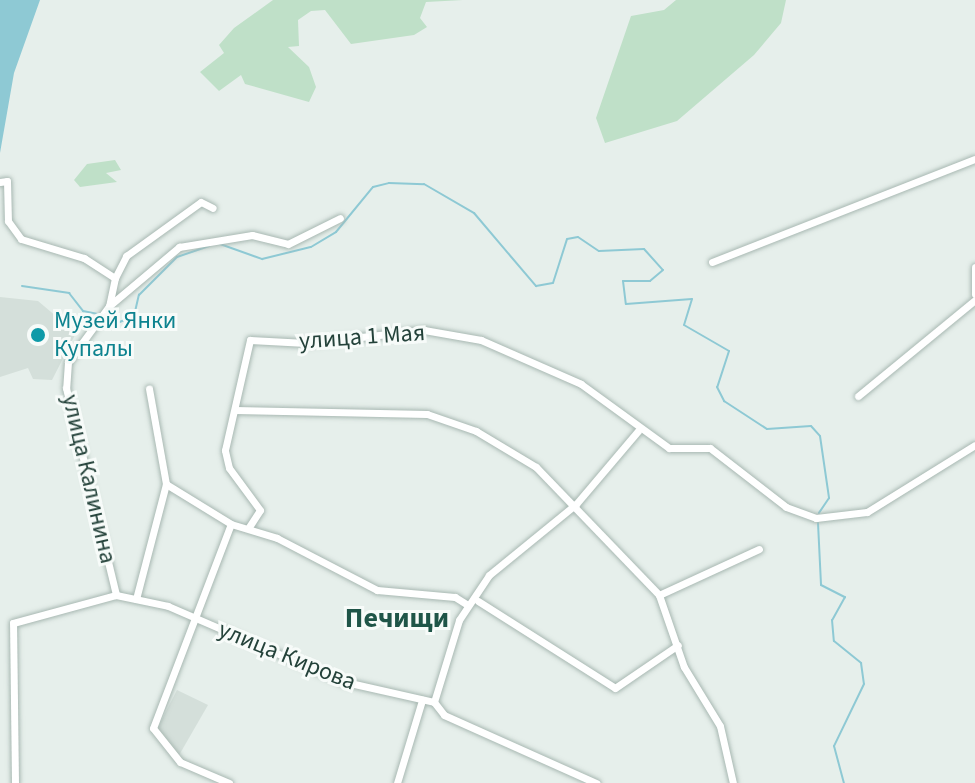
<!DOCTYPE html>
<html>
<head>
<meta charset="utf-8">
<style>
  body { margin:0 }
  #map { position:relative; width:975px; height:783px; overflow:hidden; background:#e6efeb; font-family:"Source Sans 3",sans-serif }
  div>[style] { position:absolute }
  [style*='--x'] { left:calc(var(--x)*1px); top:calc(var(--y)*1px); width:calc(var(--w)*1px); rotate:calc(var(--a)*1deg) }
  .built>* { inset:0; background:#d4dfda }
  .green>* { inset:0; background:#bfe0c8 }
  .water>* { inset:0; background:#8ec9d4 }
  .stream>* { height:2px; margin:-1px; padding:0 1px; transform-origin:1px; border-radius:1px; background:#8ec9d4 }
  .roads { filter:drop-shadow(0 0 2px #a8b8b2) drop-shadow(0 0 2px #a8b8b2) }
  .minor>* { height:7px; margin:-3.5px; padding:0 3.5px; transform-origin:3.5px; border-radius:3.5px; background:#fff }
  .dots>* { width:22px; height:22px; translate:-50% -50%; box-sizing:border-box; border:4px solid #f7fbf9; border-radius:50% }
  span { translate:-50% -50%; white-space:nowrap; text-align:center; line-height:1.15; -webkit-text-stroke:6px #f7fbf9; paint-order:stroke }
  .culture-label { font-size:24px; color:#0d838f }
  .left { translate:0 -50%; text-align:left }
  .street-label { font-size:24px; color:#24423a }
  .quarter-label { font-size:28px; color:#1f5548; font-weight:700 }
</style>
</head>
<body>
<div id="map">
  <div class="built">
    <i style="clip-path:polygon(0 297px,38px 301px,76px 333px,52px 380px,33px 379px,28px 368px,0 377px)"></i>
    <i style="clip-path:polygon(177px 690px,208px 705px,178px 757px,157px 729px)"></i>
  </div>
  <div class="green">
    <i style="clip-path:polygon(273px 0,463px 0,426px 2px,420px 18px,427px 27px,414px 35px,351px 44px,325px 10px,311px 11px,298px 20px,299px 46px,288px 47px,309px 67px,316px 87px,309px 102px,245px 84px,241px 75px,219px 91px,200px 72px,224px 53px,219px 45px,234px 28px)"></i>
    <i style="clip-path:polygon(676px 0,786px 0,781px 23px,754px 55px,677px 121px,605px 143px,596px 118px,631px 16px,664px 10px)"></i>
    <i style="clip-path:polygon(115px 160px,121px 170px,106px 173px,117px 182px,80px 187px,74px 180px,87px 164px)"></i>
  </div>
  <div class="water">
    <i style="clip-path:polygon(0 0,40px 0,14px 73px,0 153px)"></i>
  </div>
  <div class="stream">
    <i style="--x:220;--y:244;--w:45;--a:19.7"></i>
    <i style="--x:262;--y:259;--w:50;--a:-13.8"></i>
    <i style="--x:311;--y:247;--w:29;--a:-31"></i>
    <i style="--x:336;--y:232;--w:58;--a:-50.6"></i>
    <i style="--x:373;--y:187;--w:16;--a:-14"></i>
    <i style="--x:389;--y:183;--w:35;--a:2"></i>
    <i style="--x:424;--y:184;--w:58;--a:30.1"></i>
    <i style="--x:474;--y:213;--w:96;--a:49.7"></i>
    <i style="--x:536;--y:286;--w:17;--a:-10"></i>
    <i style="--x:553;--y:283;--w:46;--a:-72.3"></i>
    <i style="--x:567;--y:239;--w:11;--a:-10"></i>
    <i style="--x:578;--y:237;--w:25;--a:34"></i>
    <i style="--x:599;--y:251;--w:45;--a:-2.5"></i>
    <i style="--x:644;--y:249;--w:28;--a:48"></i>
    <i style="--x:663;--y:270;--w:17;--a:140"></i>
    <i style="--x:650;--y:281;--w:27;--a:180"></i>
    <i style="--x:623;--y:281;--w:23;--a:83"></i>
    <i style="--x:626;--y:304;--w:66;--a:-4.3"></i>
    <i style="--x:692;--y:299;--w:27;--a:107"></i>
    <i style="--x:684;--y:325;--w:52;--a:30"></i>
    <i style="--x:729;--y:351;--w:38;--a:108"></i>
    <i style="--x:717;--y:387;--w:16;--a:63"></i>
    <i style="--x:724;--y:401;--w:51;--a:33.1"></i>
    <i style="--x:767;--y:429;--w:44;--a:-3.9"></i>
    <i style="--x:811;--y:426;--w:13;--a:48"></i>
    <i style="--x:820;--y:436;--w:63;--a:81.7"></i>
    <i style="--x:829;--y:498;--w:18;--a:124"></i>
    <i style="--x:22;--y:286;--w:48;--a:8.5"></i>
    <i style="--x:69;--y:293;--w:23;--a:52"></i>
    <i style="--x:83;--y:311;--w:15;--a:11"></i>
    <i style="--x:106;--y:318;--w:11;--a:34"></i>
    <i style="--x:115;--y:324;--w:21;--a:-23"></i>
    <i style="--x:134;--y:316;--w:22;--a:-77"></i>
    <i style="--x:139;--y:295;--w:54;--a:-45"></i>
    <i style="--x:177;--y:257;--w:34;--a:-19"></i>
    <i style="--x:818;--y:523;--w:62;--a:87.2"></i>
    <i style="--x:821;--y:585;--w:27;--a:27"></i>
    <i style="--x:845;--y:597;--w:26;--a:119"></i>
    <i style="--x:832;--y:620;--w:21;--a:85"></i>
    <i style="--x:834;--y:641;--w:35;--a:39"></i>
    <i style="--x:861;--y:663;--w:21;--a:82"></i>
    <i style="--x:864;--y:684;--w:69;--a:115.8"></i>
    <i style="--x:834;--y:746;--w:38;--a:75"></i>
  </div>
  <div class="roads">
    <div class="minor">
      <i style="--x:0;--y:182;--w:7;--a:-8"></i>
      <i style="--x:7;--y:181;--w:40;--a:88.6"></i>
      <i style="--x:8;--y:221;--w:22;--a:54"></i>
      <i style="--x:21;--y:239;--w:66;--a:16.8"></i>
      <i style="--x:84;--y:258;--w:37;--a:33"></i>
      <i style="--x:115;--y:278;--w:29;--a:102"></i>
      <i style="--x:109;--y:306;--w:69;--a:126.2"></i>
      <i style="--x:68;--y:362;--w:26;--a:94"></i>
      <i style="--x:66;--y:388;--w:213;--a:76.4"></i>
      <i style="--x:712;--y:262;--w:282;--a:-21.4"></i>
      <i style="--x:975;--y:267;--w:27;--a:90"></i>
      <i style="--x:115;--y:278;--w:25;--a:-63"></i>
      <i style="--x:126;--y:256;--w:92;--a:-35.8"></i>
      <i style="--x:201;--y:202;--w:13;--a:27"></i>
      <i style="--x:109;--y:306;--w:92;--a:-40.1"></i>
      <i style="--x:179;--y:247;--w:74;--a:-9.3"></i>
      <i style="--x:252;--y:235;--w:37;--a:14"></i>
      <i style="--x:288;--y:244;--w:58;--a:-26.6"></i>
      <i style="--x:858;--y:396;--w:151;--a:-39.4"></i>
      <i style="--x:235;--y:410;--w:192;--a:1.2"></i>
      <i style="--x:427;--y:414;--w:52;--a:19.1"></i>
      <i style="--x:476;--y:431;--w:70;--a:31"></i>
      <i style="--x:536;--y:467;--w:178;--a:46.1"></i>
      <i style="--x:659;--y:595;--w:76;--a:70.9"></i>
      <i style="--x:684;--y:667;--w:69;--a:58.6"></i>
      <i style="--x:720;--y:726;--w:58;--a:77.2"></i>
      <i style="--x:166;--y:484;--w:76;--a:31.6"></i>
      <i style="--x:231;--y:524;--w:48;--a:16.9"></i>
      <i style="--x:277;--y:538;--w:113;--a:27.5"></i>
      <i style="--x:377;--y:590;--w:78;--a:5.1"></i>
      <i style="--x:455;--y:597;--w:15;--a:32"></i>
      <i style="--x:249;--y:527;--w:20;--a:-57"></i>
      <i style="--x:260;--y:510;--w:52;--a:-126.4"></i>
      <i style="--x:229;--y:468;--w:18;--a:-103"></i>
      <i style="--x:225;--y:450;--w:113;--a:-77.2"></i>
      <i style="--x:250;--y:340;--w:56;--a:3.1"></i>
      <i style="--x:306;--y:343;--w:119;--a:-6.3"></i>
      <i style="--x:424;--y:330;--w:58;--a:10"></i>
      <i style="--x:481;--y:340;--w:109;--a:23.7"></i>
      <i style="--x:581;--y:384;--w:109;--a:36"></i>
      <i style="--x:669;--y:448;--w:41;--a:0"></i>
      <i style="--x:710;--y:448;--w:96;--a:37.8"></i>
      <i style="--x:786;--y:507;--w:32;--a:20"></i>
      <i style="--x:816;--y:518;--w:51;--a:-6.7"></i>
      <i style="--x:867;--y:512;--w:127;--a:-31.8"></i>
      <i style="--x:659;--y:595;--w:110;--a:-24.7"></i>
      <i style="--x:136;--y:599;--w:119;--a:-75.4"></i>
      <i style="--x:166;--y:484;--w:97;--a:-100.1"></i>
      <i style="--x:478;--y:601;--w:162;--a:32.4"></i>
      <i style="--x:615;--y:688;--w:76;--a:-34.3"></i>
      <i style="--x:434;--y:702;--w:86;--a:-73"></i>
      <i style="--x:459;--y:620;--w:54;--a:-56.3"></i>
      <i style="--x:489;--y:575;--w:112;--a:-39.2"></i>
      <i style="--x:576;--y:504;--w:96;--a:-49.7"></i>
      <i style="--x:15;--y:783;--w:160;--a:-90.7"></i>
      <i style="--x:13;--y:623;--w:107;--a:-15.2"></i>
      <i style="--x:116;--y:595;--w:53;--a:11.9"></i>
      <i style="--x:168;--y:606;--w:189;--a:23.4"></i>
      <i style="--x:341;--y:681;--w:95;--a:12.7"></i>
      <i style="--x:434;--y:702;--w:16;--a:52"></i>
      <i style="--x:444;--y:715;--w:167;--a:24.1"></i>
      <i style="--x:229;--y:783;--w:53;--a:-156.8"></i>
      <i style="--x:180;--y:762;--w:43;--a:-128.5"></i>
      <i style="--x:153;--y:728;--w:218;--a:-69.1"></i>
      <i style="--x:397;--y:783;--w:87;--a:-73.2"></i>
    </div>
  </div>
  <div class="dots">
    <i style="left:38px;top:335px;background:#0f9aa8"></i>
  </div>
  <div class="culture-label">
    <span class="left" style="left:54px;top:335px">Музей Янки<br>Купалы</span>
  </div>
  <div class="street-label">
    <span style="left:362px;top:337px;rotate:-4deg">улица 1 Мая</span>
    <span style="left:89px;top:479px;rotate:77deg">улица Калинина</span>
    <span style="left:287px;top:656px;rotate:22deg">улица Кирова</span>
  </div>
  <div class="quarter-label">
    <span style="left:397px;top:618px">Печищи</span>
  </div>
</div>
</body>
</html>
